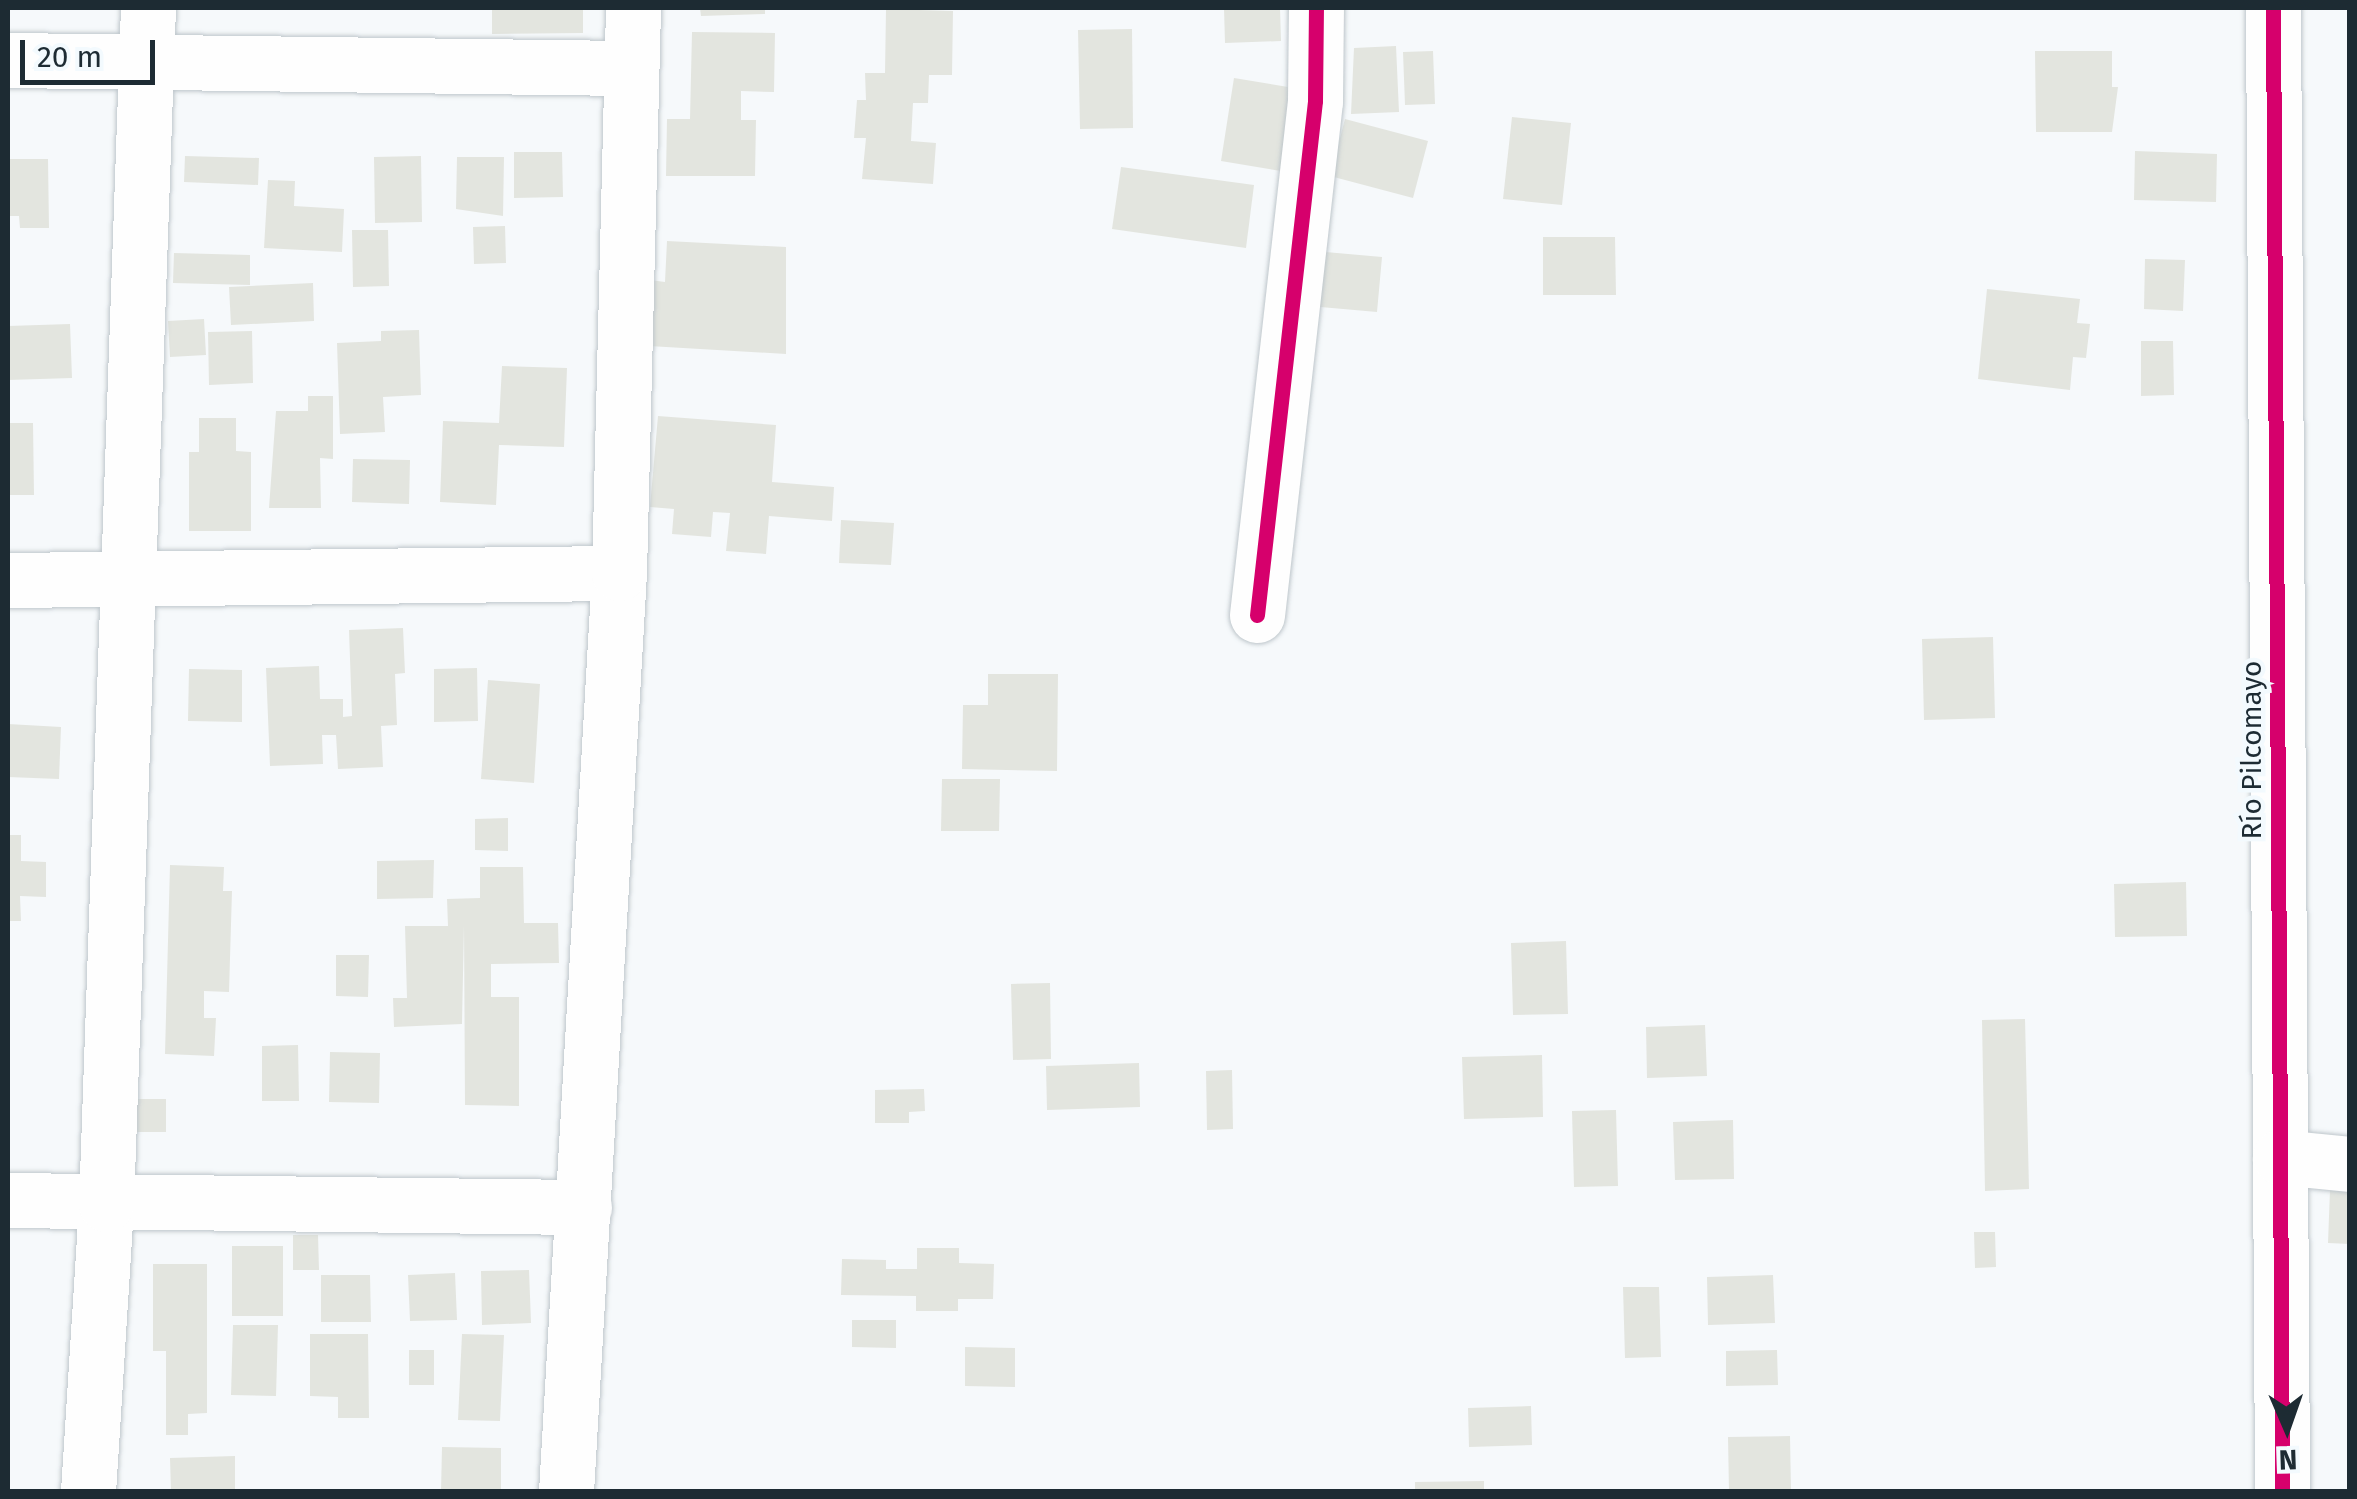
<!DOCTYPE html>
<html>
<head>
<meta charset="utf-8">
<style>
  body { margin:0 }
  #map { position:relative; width:2357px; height:1499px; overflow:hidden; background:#f6f9fb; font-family:"Fira Sans",sans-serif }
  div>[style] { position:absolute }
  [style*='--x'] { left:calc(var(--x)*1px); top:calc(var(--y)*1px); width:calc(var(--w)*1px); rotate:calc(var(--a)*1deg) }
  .building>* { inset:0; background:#e3e5df }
  .roads { filter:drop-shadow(0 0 2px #bec6cb) drop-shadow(0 0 2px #bec6cb) }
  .minor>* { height:55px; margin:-27.5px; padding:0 27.5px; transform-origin:27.5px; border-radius:27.5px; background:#fefefe }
  .cycleway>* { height:15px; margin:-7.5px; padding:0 7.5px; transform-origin:7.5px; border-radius:7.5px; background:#d6006c }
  span { translate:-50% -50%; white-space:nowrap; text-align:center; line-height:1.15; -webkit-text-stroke:9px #f3fafe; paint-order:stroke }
  .street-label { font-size:28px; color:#1d2b33 }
  .frame { position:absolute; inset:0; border:10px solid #1d2b33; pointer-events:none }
  .north { position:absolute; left:2237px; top:1379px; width:100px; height:100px; -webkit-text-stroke:8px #f3fafe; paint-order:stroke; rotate:178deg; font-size:28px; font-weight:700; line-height:40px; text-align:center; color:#1d2b33 }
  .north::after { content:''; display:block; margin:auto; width:35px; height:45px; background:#1d2b33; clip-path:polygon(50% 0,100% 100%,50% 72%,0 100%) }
  .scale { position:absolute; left:20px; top:40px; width:135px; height:45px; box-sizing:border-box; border:5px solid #1d2b33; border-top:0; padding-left:12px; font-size:30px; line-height:35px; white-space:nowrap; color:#1d2b33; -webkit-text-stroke:8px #f3fafe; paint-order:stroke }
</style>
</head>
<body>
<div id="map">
  <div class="building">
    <i style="clip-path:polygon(492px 8px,583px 8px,583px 33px,492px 34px)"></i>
    <i style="clip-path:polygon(700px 8px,765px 8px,765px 14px,701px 16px)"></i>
    <i style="clip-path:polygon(1224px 8px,1280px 8px,1281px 41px,1225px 43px)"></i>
    <i style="clip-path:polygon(886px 9px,953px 11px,952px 75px,929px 75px,928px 103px,913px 103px,911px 141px,936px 143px,933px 184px,862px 179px,866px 138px,854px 138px,857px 100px,866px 100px,865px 73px,885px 73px)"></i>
    <i style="clip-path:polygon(1132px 29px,1133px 128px,1080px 129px,1078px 30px)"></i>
    <i style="clip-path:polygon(692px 32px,775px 33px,774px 92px,741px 91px,741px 120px,756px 120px,755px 176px,666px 176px,667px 119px,690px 119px)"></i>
    <i style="clip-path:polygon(1396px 46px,1399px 112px,1351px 114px,1354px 48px)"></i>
    <i style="clip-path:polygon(1433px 51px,1435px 104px,1405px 105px,1403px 52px)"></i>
    <i style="clip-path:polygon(2035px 51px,2112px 51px,2112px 87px,2118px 87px,2112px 132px,2036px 132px)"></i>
    <i style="clip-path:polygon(1234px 78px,1294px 88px,1281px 171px,1221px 161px)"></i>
    <i style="clip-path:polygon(1512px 117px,1571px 123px,1562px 205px,1503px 199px)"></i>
    <i style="clip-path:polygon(1345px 119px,1428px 141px,1413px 198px,1330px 176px)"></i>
    <i style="clip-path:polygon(2135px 151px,2217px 154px,2216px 202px,2134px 200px)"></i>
    <i style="clip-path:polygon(514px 152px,562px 152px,563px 197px,514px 198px)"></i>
    <i style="clip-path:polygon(185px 156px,259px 158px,258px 185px,184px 182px)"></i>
    <i style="clip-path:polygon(421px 156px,422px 222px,375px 223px,374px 157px)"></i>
    <i style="clip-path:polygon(457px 157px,504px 157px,503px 216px,456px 209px)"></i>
    <i style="clip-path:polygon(8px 159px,48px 159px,49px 228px,20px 228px,19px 216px,8px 216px)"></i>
    <i style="clip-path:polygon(1121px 167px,1254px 185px,1246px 248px,1112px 229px)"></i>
    <i style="clip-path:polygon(268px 180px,295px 181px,294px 206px,344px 209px,342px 252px,264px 248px)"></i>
    <i style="clip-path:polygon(505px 226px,506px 263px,474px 264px,473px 227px)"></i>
    <i style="clip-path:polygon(352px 230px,388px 230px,389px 286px,353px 287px)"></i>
    <i style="clip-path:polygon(1543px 237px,1615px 237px,1616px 295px,1543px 295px)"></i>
    <i style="clip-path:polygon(667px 241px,786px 247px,786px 354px,649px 346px,650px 280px,665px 282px)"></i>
    <i style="clip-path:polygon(1303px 250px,1382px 257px,1377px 312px,1298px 305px)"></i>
    <i style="clip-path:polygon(174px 253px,250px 255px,250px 285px,173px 283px)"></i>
    <i style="clip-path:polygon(2145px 259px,2185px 260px,2183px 311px,2144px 309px)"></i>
    <i style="clip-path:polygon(313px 283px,314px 321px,231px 325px,229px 287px)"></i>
    <i style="clip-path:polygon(1987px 289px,2080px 299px,2077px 323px,2090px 324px,2086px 358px,2073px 357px,2070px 390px,1978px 379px)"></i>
    <i style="clip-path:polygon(204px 319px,206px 355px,170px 357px,168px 321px)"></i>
    <i style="clip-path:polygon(70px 324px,72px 378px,8px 380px,8px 326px)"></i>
    <i style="clip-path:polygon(419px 330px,421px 395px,383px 397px,385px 432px,340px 434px,337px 343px,381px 341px,381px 331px)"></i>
    <i style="clip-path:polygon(252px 331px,253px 383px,209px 385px,208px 332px)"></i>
    <i style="clip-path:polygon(2141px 341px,2173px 341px,2174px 395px,2141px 396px)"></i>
    <i style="clip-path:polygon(502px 366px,567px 368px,564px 447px,499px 445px,496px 505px,440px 502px,443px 421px,499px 423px)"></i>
    <i style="clip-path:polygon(308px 396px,333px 396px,333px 459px,320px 458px,321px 508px,269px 508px,276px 411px,308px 411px)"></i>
    <i style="clip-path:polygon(658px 416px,776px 425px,772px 482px,834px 487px,832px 521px,769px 516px,766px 554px,726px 551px,730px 513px,713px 512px,711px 537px,672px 534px,674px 509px,650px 507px)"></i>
    <i style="clip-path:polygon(199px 418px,236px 418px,236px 451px,251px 452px,251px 531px,189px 531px,189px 452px,199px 452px)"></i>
    <i style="clip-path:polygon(8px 423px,33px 423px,34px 495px,8px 495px)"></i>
    <i style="clip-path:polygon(353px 459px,410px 460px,409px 504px,352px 502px)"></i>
    <i style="clip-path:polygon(841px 520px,894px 523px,891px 565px,839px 563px)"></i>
    <i style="clip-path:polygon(403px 628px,405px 673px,395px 674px,397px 725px,381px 726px,383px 767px,338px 769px,336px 735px,322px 735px,323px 764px,270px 766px,266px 668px,319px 666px,320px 699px,343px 699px,343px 717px,352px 716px,349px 630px)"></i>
    <i style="clip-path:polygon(1993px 637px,1995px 718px,1924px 720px,1922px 639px)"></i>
    <i style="clip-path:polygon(477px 668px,478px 721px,434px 722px,434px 669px)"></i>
    <i style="clip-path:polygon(189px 669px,242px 670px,242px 722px,188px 721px)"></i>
    <i style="clip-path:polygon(988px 674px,1058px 674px,1057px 771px,962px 769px,963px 705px,988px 705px)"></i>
    <i style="clip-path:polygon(488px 680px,540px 684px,534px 783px,481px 779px)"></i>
    <i style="clip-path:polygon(8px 724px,61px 727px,59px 779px,8px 777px)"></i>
    <i style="clip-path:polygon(942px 779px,1000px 779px,999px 831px,941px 831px)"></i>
    <i style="clip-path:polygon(508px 818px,508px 851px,475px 850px,475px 819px)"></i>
    <i style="clip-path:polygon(8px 835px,21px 835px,21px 861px,46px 862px,46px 897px,20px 896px,21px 921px,8px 921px)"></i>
    <i style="clip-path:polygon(434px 860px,433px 898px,377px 899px,377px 861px)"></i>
    <i style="clip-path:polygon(170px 865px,224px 867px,223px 891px,232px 891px,229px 992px,204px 991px,204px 1018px,216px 1018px,214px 1056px,165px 1054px)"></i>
    <i style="clip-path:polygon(480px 867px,523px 867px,524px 923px,558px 923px,559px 963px,491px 964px,491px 997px,519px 997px,519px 1106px,465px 1105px,464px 925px,462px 1024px,394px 1027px,393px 998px,407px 998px,405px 926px,448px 926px,447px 899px,480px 898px)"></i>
    <i style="clip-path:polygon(2186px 882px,2187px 936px,2115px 937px,2114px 884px)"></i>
    <i style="clip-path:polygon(1566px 941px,1568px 1014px,1513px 1015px,1511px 943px)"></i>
    <i style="clip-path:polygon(336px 955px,369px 955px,368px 997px,336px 996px)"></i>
    <i style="clip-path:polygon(1050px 983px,1051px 1059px,1013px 1060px,1011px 984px)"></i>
    <i style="clip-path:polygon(2025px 1019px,2029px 1189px,1985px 1191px,1982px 1020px)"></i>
    <i style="clip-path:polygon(1705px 1025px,1707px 1076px,1647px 1078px,1646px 1027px)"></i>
    <i style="clip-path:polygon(298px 1045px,299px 1101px,262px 1101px,262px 1046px)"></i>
    <i style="clip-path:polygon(330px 1052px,380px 1053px,379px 1103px,329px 1102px)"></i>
    <i style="clip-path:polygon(1542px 1055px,1543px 1117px,1464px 1119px,1462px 1057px)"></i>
    <i style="clip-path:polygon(1139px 1063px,1140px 1107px,1047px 1110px,1046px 1066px)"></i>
    <i style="clip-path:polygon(1232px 1070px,1233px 1129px,1207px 1130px,1206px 1071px)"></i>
    <i style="clip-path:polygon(924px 1089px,925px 1111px,909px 1112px,909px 1123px,875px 1123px,875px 1090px)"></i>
    <i style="clip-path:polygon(128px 1099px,166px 1099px,166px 1132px,127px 1132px)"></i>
    <i style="clip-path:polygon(1616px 1110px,1618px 1186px,1574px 1187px,1572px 1111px)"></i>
    <i style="clip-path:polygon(1733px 1120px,1734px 1179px,1675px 1180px,1673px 1122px)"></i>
    <i style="clip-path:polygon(2330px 1190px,2350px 1190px,2350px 1244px,2328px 1243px)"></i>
    <i style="clip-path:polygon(1974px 1232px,1995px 1232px,1996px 1267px,1975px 1268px)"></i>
    <i style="clip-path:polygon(293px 1235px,318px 1235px,319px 1270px,293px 1270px)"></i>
    <i style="clip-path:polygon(232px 1246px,283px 1246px,283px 1316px,232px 1316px)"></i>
    <i style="clip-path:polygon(917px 1248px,959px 1248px,959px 1263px,994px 1264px,993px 1299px,958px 1299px,958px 1311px,916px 1311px,916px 1296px,841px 1295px,842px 1259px,886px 1260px,886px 1269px,917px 1269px)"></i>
    <i style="clip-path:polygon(153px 1264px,207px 1264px,207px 1413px,188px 1414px,188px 1435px,166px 1435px,166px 1351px,153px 1351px)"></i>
    <i style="clip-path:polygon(529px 1270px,531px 1323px,482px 1325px,481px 1271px)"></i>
    <i style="clip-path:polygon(455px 1273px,457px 1320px,410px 1321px,408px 1275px)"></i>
    <i style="clip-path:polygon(321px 1275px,370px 1275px,371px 1322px,321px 1322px)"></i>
    <i style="clip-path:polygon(1773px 1275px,1775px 1323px,1708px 1325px,1707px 1277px)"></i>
    <i style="clip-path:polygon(1623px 1287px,1659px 1287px,1661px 1357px,1625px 1358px)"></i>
    <i style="clip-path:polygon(852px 1320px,896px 1320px,896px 1348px,852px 1347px)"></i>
    <i style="clip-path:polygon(233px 1325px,278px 1325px,276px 1396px,231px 1395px)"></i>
    <i style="clip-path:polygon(310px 1334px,368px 1334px,369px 1418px,338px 1418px,338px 1397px,310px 1396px)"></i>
    <i style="clip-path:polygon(462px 1334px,504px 1335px,500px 1421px,458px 1420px)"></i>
    <i style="clip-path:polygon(965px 1347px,1015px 1348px,1015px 1387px,965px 1386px)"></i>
    <i style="clip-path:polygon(409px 1350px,434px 1350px,434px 1385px,409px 1385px)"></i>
    <i style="clip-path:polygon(1777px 1350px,1778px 1385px,1726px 1386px,1726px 1351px)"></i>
    <i style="clip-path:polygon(1531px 1406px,1532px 1445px,1469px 1447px,1468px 1408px)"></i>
    <i style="clip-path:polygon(1790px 1436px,1791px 1492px,1729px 1492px,1728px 1437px)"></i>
    <i style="clip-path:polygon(442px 1447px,501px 1448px,501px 1492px,441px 1492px)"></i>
    <i style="clip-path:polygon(235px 1456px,235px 1492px,171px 1492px,170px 1458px)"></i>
    <i style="clip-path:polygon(1484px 1481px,1484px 1492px,1415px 1492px,1415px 1482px)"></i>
  </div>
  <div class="roads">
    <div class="minor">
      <i style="--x:2273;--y:8;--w:1484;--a:89.65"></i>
      <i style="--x:8;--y:60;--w:623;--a:0.74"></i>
      <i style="--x:8;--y:580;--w:611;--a:-0.66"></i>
      <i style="--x:1257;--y:615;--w:517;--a:-83.56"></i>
      <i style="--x:1315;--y:101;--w:93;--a:-89.4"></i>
      <i style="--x:2280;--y:1157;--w:70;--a:5.7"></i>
      <i style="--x:8;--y:1200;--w:576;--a:0.7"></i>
      <i style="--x:88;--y:1492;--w:289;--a:-86.4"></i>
      <i style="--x:106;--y:1204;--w:1197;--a:-87.99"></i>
      <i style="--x:566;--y:1492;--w:921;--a:-86.7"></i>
      <i style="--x:619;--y:573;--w:565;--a:-88.58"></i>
    </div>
  </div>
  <div class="cycleway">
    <i style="--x:2273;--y:8;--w:1484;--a:89.65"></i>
    <i style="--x:1257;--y:615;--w:517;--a:-83.56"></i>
    <i style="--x:1315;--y:101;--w:93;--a:-89.4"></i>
  </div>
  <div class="street-label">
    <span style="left:2252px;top:750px;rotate:-90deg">Río Pilcomayo</span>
  </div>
  <div class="frame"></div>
  <div class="north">N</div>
  <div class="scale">20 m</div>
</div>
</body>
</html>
